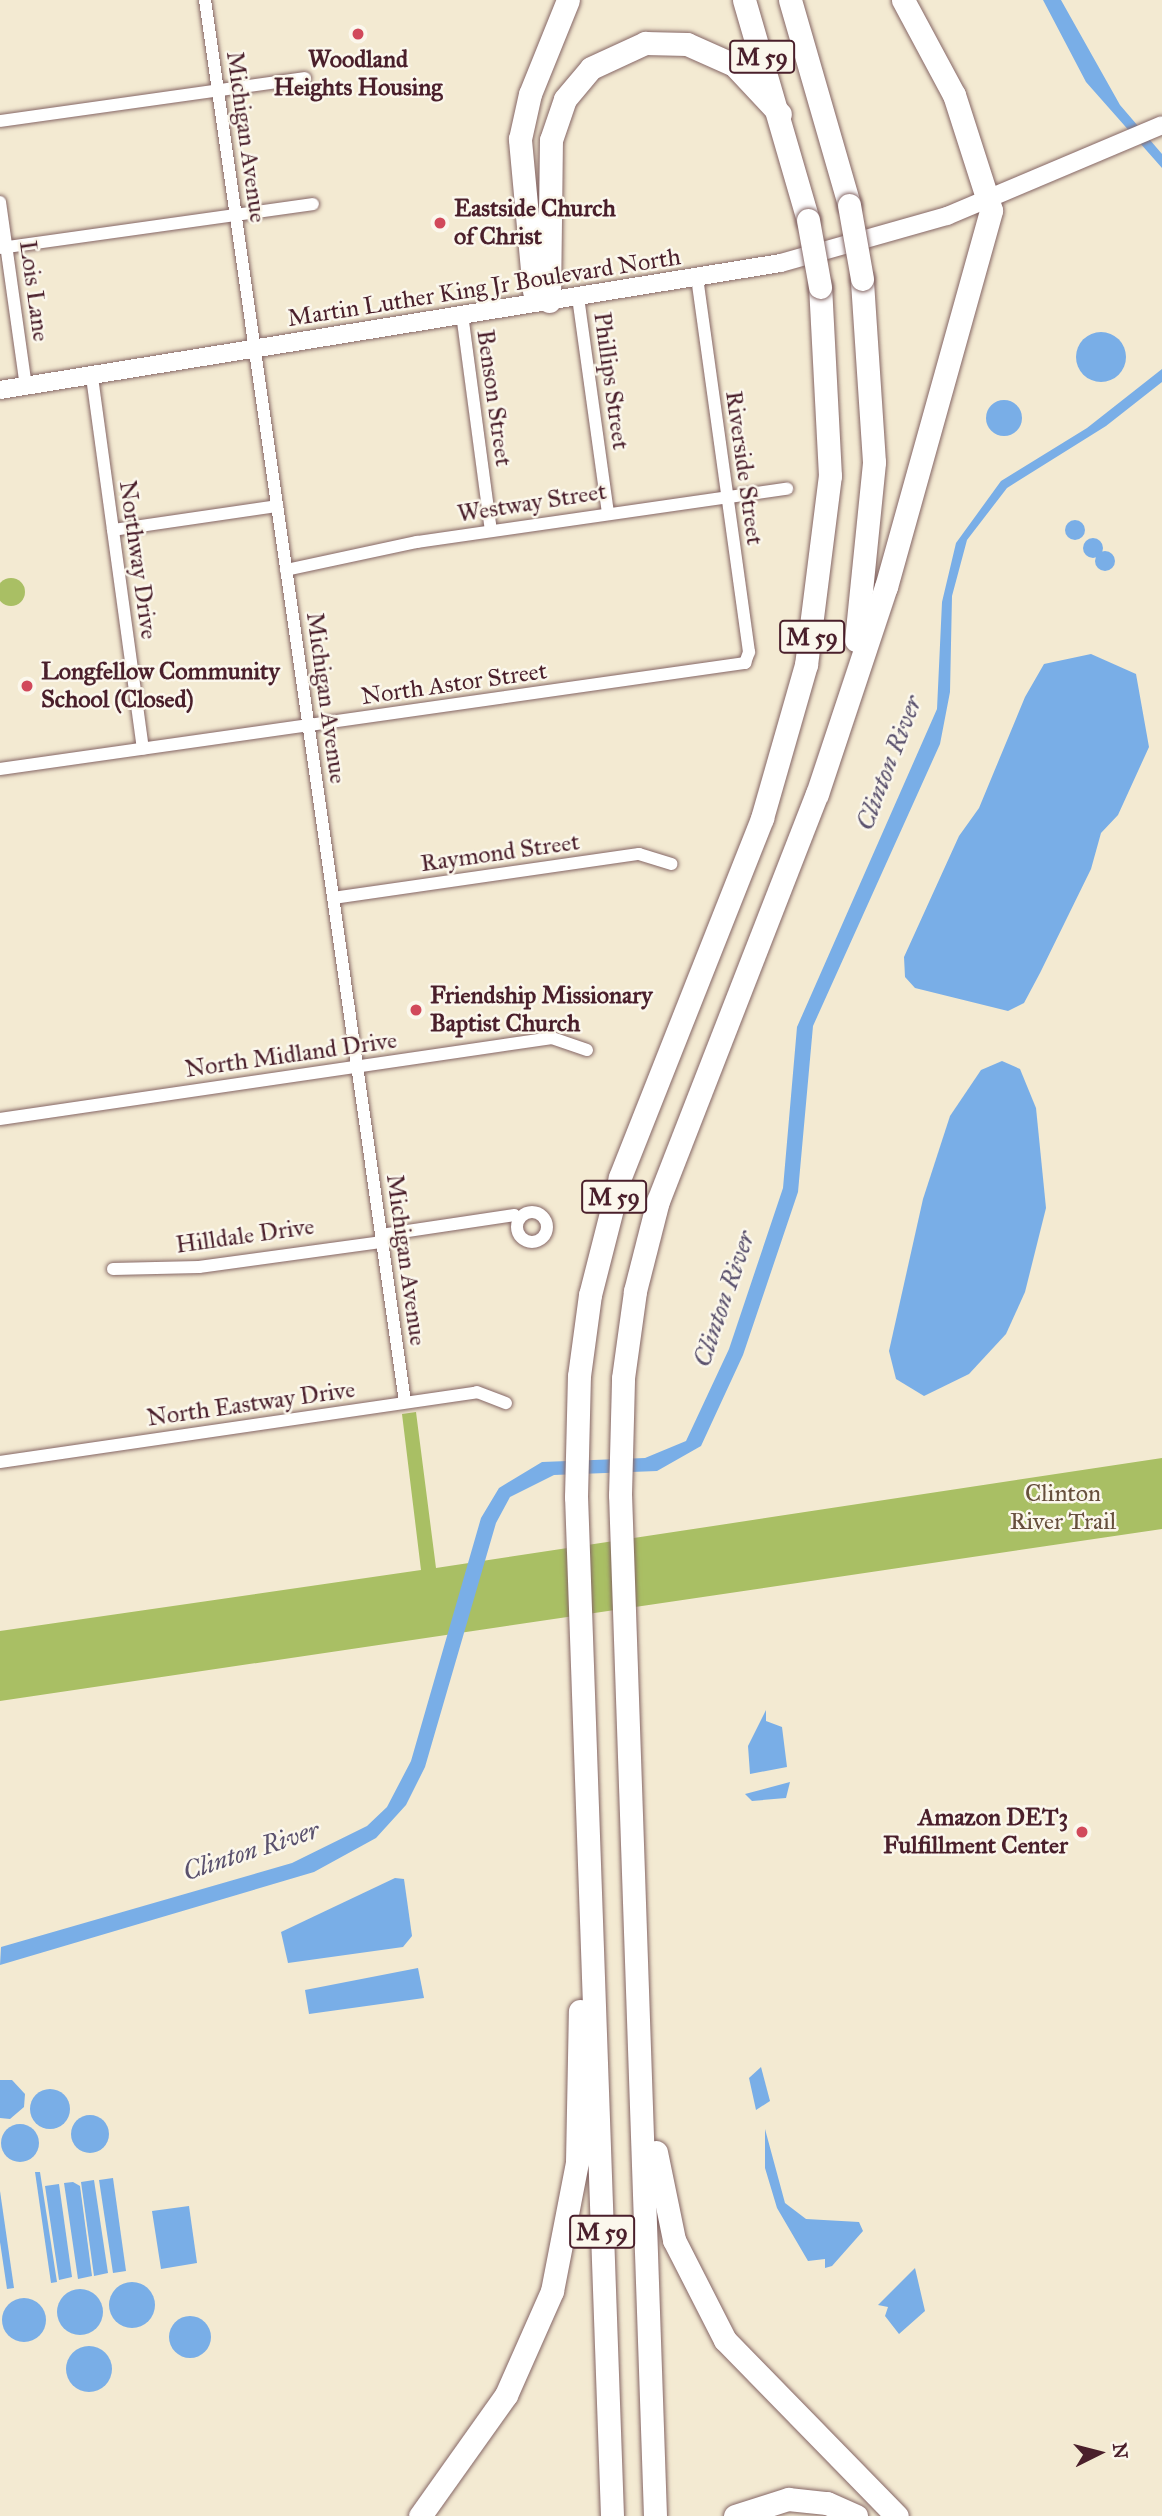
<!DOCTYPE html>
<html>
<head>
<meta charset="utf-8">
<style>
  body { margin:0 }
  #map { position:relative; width:1162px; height:2516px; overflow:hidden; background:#f3ead2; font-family:"IM FELL Great Primer",serif }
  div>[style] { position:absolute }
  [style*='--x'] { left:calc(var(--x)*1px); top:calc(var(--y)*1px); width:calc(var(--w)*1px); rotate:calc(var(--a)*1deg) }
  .green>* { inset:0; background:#a9bf64 }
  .round { border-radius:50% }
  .water>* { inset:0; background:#79aee7 }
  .roads { filter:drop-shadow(0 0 2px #856665) drop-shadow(0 0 2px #856665) }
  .minor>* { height:12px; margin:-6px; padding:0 6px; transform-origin:6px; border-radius:6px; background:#fff }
  .minor>.ring { margin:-6px; padding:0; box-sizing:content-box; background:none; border:12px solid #fff; border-radius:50% }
  .secondary>* { height:18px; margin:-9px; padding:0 9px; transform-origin:9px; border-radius:9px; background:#fff }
  .motorway>* { height:23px; margin:-11.5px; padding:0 11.5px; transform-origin:11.5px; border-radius:11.5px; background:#fff }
  .bridges { filter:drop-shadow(0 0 2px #856665) drop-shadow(0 0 2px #856665) }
  .motorway-bridge>* { height:23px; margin:-11.5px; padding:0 11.5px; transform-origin:11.5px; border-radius:11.5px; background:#fff }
  .dots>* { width:19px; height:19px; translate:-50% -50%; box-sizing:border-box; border:4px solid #fbf7ec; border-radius:50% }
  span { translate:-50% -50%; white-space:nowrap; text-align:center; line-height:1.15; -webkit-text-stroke:5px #fbf7ec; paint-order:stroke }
  .shield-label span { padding:2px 5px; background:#fbf7ec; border:2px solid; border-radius:5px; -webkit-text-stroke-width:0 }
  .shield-label { font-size:23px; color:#4a1f2b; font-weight:700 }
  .poi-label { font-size:24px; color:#4a1f2b; font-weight:700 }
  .left { translate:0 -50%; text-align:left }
  .right { translate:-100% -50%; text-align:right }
  .street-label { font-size:24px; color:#4a1f2b }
  .park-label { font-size:24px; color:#664f3c }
  .water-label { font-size:26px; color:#5a516d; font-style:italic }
  .north { position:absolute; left:1064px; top:2418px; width:70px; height:70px; -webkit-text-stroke:5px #fbf7ec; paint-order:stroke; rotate:84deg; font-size:19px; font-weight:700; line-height:28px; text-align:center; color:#4a1f2b }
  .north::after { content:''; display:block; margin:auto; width:24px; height:32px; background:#4a1f2b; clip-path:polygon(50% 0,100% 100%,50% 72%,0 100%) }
</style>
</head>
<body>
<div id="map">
  <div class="green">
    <i class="round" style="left:-3px;top:578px;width:28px;height:28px"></i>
    <i style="clip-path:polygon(416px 1412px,436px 1568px,1162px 1458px,1162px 1529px,0 1701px,0 1631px,421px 1570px,402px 1414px)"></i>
  </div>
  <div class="water">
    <i style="clip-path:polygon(1043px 0,1061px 0,1120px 105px,1162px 154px,1162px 168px,1086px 82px)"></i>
    <i class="round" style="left:1076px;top:332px;width:50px;height:50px"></i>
    <i style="clip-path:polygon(1162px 369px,1162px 382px,1106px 426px,1007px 488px,967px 540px,952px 596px,950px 692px,940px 744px,813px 1026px,798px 1192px,743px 1355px,701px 1446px,657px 1471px,554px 1475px,510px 1497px,496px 1523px,425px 1767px,406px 1805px,376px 1838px,314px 1872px,0 1965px,1px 1947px,292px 1863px,367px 1826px,387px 1807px,411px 1761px,481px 1518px,499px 1488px,542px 1462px,645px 1458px,686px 1441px,729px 1349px,783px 1188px,797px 1027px,937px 709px,942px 602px,956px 543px,1001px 481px,1087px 428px)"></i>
    <i class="round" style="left:986px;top:400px;width:36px;height:36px"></i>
    <i class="round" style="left:1065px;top:520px;width:20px;height:20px"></i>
    <i class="round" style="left:1083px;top:538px;width:20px;height:20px"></i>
    <i class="round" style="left:1095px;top:551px;width:20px;height:20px"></i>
    <i style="clip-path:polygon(1091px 654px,1136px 674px,1149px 747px,1118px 815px,1101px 833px,1091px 869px,1040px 973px,1024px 1003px,1008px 1011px,915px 988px,905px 977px,904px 957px,959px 836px,979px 808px,1025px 697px,1044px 664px)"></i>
    <i style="clip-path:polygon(1002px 1061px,1020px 1069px,1036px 1108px,1046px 1208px,1025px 1292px,1006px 1334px,969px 1374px,924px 1396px,896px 1379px,889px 1351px,923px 1199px,950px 1116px,981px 1070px)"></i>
    <i style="clip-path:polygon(766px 1710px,766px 1721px,782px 1727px,787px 1767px,750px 1774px,748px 1746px)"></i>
    <i style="clip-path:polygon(790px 1782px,786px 1798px,752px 1801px,745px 1794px)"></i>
    <i style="clip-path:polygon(395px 1878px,404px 1879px,412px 1936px,403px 1947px,288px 1963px,281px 1932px)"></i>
    <i style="clip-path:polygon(418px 1968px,424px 1998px,309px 2014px,305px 1990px)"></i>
    <i style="clip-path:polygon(761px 2067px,770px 2101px,756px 2110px,749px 2078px)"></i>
    <i style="clip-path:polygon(0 2080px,12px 2080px,25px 2094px,24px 2107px,10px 2119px,0 2118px)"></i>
    <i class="round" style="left:30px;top:2089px;width:40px;height:40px"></i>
    <i class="round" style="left:71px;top:2115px;width:38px;height:38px"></i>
    <i class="round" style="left:1px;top:2124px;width:38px;height:38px"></i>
    <i style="clip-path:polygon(765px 2129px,785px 2203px,806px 2219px,859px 2222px,863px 2231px,832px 2266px,825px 2268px,825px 2259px,808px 2261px,777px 2208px,765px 2168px)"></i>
    <i style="clip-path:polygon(35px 2172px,40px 2172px,57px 2282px,51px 2283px)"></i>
    <i style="clip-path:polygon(113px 2178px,126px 2271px,113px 2273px,99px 2180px)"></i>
    <i style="clip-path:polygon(94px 2180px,108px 2273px,94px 2276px,81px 2182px)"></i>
    <i style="clip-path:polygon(73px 2182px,80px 2186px,92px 2276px,78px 2279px,64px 2183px)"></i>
    <i style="clip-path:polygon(59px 2184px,72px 2277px,59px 2280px,45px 2186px)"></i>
    <i style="clip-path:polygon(0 2191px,14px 2288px,7px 2289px,0 2242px)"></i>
    <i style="clip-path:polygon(189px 2206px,197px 2263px,161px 2269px,152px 2211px)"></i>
    <i style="clip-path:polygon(915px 2268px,925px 2311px,899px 2334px,885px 2316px,888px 2307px,878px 2305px)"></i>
    <i class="round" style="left:109px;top:2282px;width:46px;height:46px"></i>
    <i class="round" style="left:57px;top:2289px;width:46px;height:46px"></i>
    <i class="round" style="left:2px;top:2298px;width:44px;height:44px"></i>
    <i class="round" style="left:169px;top:2316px;width:42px;height:42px"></i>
    <i class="round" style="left:66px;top:2346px;width:46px;height:46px"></i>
  </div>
  <div class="roads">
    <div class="minor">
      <i style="--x:205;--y:0;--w:1416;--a:81.88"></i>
      <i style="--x:0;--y:121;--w:308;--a:-8"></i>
      <i style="--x:0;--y:202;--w:186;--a:82"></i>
      <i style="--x:0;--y:248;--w:316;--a:-8"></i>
      <i style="--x:578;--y:297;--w:218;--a:82.1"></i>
      <i style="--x:462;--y:314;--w:218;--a:82.4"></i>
      <i style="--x:92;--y:377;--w:375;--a:82.2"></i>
      <i style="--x:113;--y:530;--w:166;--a:-8.3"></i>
      <i style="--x:286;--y:570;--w:134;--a:-12.1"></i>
      <i style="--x:417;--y:542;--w:374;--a:-8.2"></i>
      <i style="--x:0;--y:769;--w:753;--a:-8.1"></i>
      <i style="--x:745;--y:663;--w:12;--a:-70"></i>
      <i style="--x:749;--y:652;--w:377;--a:-97.9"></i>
      <i style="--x:333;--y:898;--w:309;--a:-8.2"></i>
      <i style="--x:639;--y:854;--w:34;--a:17"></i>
      <i style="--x:0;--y:1119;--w:558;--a:-8.35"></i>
      <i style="--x:552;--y:1038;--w:37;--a:19"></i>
      <i class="ring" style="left:517px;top:1212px;width:18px;height:18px"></i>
      <i style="--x:381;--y:1235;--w:135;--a:-8.5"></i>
      <i style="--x:113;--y:1269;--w:86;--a:-1.3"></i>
      <i style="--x:199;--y:1267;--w:185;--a:-7.8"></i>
      <i style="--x:0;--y:1462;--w:482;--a:-8.3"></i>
      <i style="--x:477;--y:1392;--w:31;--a:21"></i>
    </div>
    <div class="secondary">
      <i style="--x:0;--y:390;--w:791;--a:-9.24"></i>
      <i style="--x:781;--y:263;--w:173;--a:-15.8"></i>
      <i style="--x:947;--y:216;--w:233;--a:-22.9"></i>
    </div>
    <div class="motorway">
      <i style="--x:744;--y:0;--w:229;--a:73.8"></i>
      <i style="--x:790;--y:0;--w:213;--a:73.9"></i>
      <i style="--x:534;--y:291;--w:153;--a:-95.3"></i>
      <i style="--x:520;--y:139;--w:46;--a:-77.5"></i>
      <i style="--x:530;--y:94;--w:101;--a:-68"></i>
      <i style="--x:549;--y:301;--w:161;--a:-89.3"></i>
      <i style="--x:551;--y:140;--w:43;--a:-71.1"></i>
      <i style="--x:565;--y:99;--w:40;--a:-50"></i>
      <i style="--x:591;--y:68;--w:60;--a:-24.8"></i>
      <i style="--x:645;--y:43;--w:42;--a:1.4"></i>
      <i style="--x:687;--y:44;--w:51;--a:24.1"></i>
      <i style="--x:734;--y:65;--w:67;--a:46.8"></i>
      <i style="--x:856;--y:640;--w:179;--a:-84.2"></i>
      <i style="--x:874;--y:462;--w:183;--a:-93.8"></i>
      <i style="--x:656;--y:2152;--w:90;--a:78.4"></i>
      <i style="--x:674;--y:2240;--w:112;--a:63"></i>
      <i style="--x:725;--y:2340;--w:246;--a:45.7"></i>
      <i style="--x:420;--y:2516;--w:148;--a:-54.6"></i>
      <i style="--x:506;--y:2395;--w:114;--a:-66.1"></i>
      <i style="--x:552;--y:2291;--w:131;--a:-79"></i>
      <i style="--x:577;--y:2162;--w:151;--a:-88.9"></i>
      <i style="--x:612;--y:2516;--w:1020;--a:-92.02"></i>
      <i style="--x:576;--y:1497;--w:121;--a:-88.6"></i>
      <i style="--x:579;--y:1376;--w:82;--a:-82.3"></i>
      <i style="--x:590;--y:1295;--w:122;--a:-75.7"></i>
      <i style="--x:620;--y:1177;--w:386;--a:-68.4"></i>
      <i style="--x:762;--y:818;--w:159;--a:-74"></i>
      <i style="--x:806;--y:665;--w:191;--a:-82.8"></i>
      <i style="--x:830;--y:476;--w:189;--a:-93"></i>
      <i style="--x:655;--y:2516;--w:1022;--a:-91.96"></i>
      <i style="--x:620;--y:1495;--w:117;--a:-88.5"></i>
      <i style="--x:623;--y:1378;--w:88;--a:-82.1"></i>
      <i style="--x:635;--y:1291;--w:93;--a:-75.7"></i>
      <i style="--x:658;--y:1201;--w:437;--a:-68.7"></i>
      <i style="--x:817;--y:794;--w:218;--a:-71.6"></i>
      <i style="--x:886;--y:587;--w:391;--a:-74.4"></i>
      <i style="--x:991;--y:210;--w:121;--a:-107.8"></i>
      <i style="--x:954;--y:95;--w:108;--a:-118.2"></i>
      <i style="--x:735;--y:2516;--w:56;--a:-17.8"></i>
      <i style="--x:788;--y:2499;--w:39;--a:6"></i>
      <i style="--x:827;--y:2503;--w:32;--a:24"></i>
    </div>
  </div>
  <div class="bridges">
    <div class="motorway-bridge">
      <i style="--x:849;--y:205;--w:75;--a:80"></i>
      <i style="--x:808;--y:220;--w:68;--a:79.8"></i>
    </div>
  </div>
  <div class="dots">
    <i style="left:358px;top:34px;background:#d1495b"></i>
    <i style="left:440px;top:223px;background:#d1495b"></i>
    <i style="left:27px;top:686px;background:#d1495b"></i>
    <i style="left:416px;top:1010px;background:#d1495b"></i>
    <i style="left:1082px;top:1832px;background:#d1495b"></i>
  </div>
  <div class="shield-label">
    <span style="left:762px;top:57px">M 59</span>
    <span style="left:812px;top:637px">M 59</span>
    <span style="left:614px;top:1197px">M 59</span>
    <span style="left:602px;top:2232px">M 59</span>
  </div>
  <div class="poi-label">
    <span style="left:358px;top:74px">Woodland<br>Heights Housing</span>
    <span class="left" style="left:454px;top:223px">Eastside Church<br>of Christ</span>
    <span class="left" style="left:41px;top:686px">Longfellow Community<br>School (Closed)</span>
    <span class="left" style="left:430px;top:1010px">Friendship Missionary<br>Baptist Church</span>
    <span class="right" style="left:1068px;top:1832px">Amazon DET3<br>Fulfillment Center</span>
  </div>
  <div class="street-label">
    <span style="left:246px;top:137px;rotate:82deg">Michigan Avenue</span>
    <span style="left:484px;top:288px;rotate:-9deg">Martin Luther King Jr Boulevard North</span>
    <span style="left:34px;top:291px;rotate:82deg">Lois Lane</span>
    <span style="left:611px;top:381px;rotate:82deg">Phillips Street</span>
    <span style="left:494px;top:398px;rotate:82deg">Benson Street</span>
    <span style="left:744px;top:468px;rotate:82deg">Riverside Street</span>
    <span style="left:532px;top:503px;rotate:-9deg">Westway Street</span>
    <span style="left:138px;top:560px;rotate:82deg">Northway Drive</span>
    <span style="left:454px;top:684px;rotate:-8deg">North Astor Street</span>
    <span style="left:326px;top:698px;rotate:82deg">Michigan Avenue</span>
    <span style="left:500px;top:853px;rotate:-8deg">Raymond Street</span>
    <span style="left:291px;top:1055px;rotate:-8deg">North Midland Drive</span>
    <span style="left:245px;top:1236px;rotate:-8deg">Hilldale Drive</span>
    <span style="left:406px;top:1260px;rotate:82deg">Michigan Avenue</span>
    <span style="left:251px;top:1404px;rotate:-8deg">North Eastway Drive</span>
  </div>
  <div class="park-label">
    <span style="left:1063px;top:1508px">Clinton<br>River Trail</span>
  </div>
  <div class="water-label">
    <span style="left:889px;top:763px;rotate:-69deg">Clinton River</span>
    <span style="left:724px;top:1299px;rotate:-71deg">Clinton River</span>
    <span style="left:251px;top:1851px;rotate:-18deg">Clinton River</span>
  </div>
  <div class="north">N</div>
</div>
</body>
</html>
